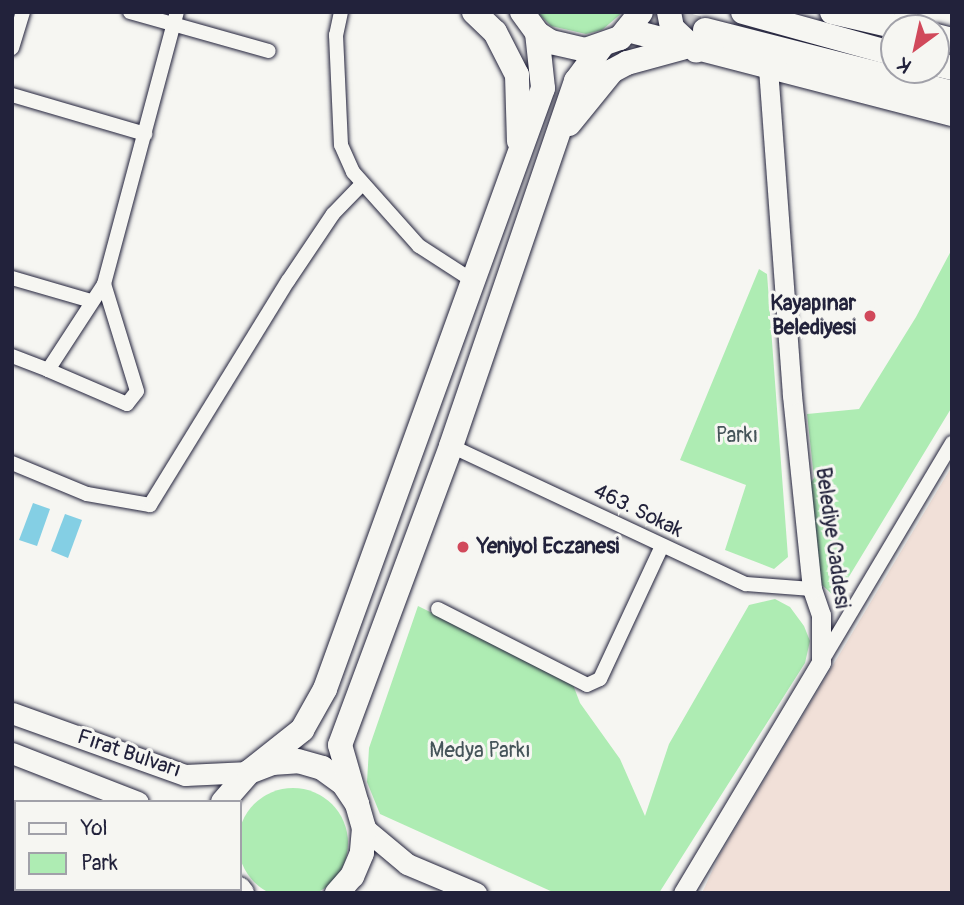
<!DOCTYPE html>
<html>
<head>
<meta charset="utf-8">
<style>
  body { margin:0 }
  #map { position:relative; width:964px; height:905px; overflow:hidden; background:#f6f6f2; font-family:Pangolin,sans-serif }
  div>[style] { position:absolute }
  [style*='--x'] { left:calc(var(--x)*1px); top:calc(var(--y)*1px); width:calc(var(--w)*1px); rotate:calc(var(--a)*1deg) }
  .built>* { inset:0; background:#f1e0d8 }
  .green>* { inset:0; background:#aeecb3 }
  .round { border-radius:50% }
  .water>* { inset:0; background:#84cfe4 }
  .highway-tunnel>* { height:24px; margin-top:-12px; transform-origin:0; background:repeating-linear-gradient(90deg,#cccccd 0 24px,transparent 0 36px) }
  .roads { filter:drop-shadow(0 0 2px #22223b) drop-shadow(0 0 2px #22223b) }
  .street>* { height:14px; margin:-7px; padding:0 7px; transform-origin:7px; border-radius:7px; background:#f6f6f2 }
  .secondary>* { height:19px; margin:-9.5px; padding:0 9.5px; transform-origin:9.5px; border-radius:9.5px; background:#f6f6f2 }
  .primary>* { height:21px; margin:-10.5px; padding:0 10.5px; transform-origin:10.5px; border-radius:10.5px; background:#f6f6f2 }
  .highway>* { height:24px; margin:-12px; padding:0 12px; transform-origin:12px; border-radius:12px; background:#f6f6f2 }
  .dots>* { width:19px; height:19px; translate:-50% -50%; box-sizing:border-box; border:4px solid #f6f6f2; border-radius:50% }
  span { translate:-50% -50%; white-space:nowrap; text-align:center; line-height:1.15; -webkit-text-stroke:6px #f6f6f2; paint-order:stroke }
  .poi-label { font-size:21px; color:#22223b; font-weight:700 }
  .right { translate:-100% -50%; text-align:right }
  .left { translate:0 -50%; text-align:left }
  .park-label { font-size:21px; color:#455459 }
  .street-label { font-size:21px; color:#22223b }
  .frame { position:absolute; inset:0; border:14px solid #22223b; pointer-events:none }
  .legend { position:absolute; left:14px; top:800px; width:228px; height:91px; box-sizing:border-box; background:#f6f6f2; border:2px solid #a1a1a9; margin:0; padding:9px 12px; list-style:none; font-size:21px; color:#22223b }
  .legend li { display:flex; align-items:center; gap:14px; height:35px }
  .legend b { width:35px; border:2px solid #a1a1a9 }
  .north { position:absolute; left:880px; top:14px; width:70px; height:70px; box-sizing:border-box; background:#f6f6f2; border:2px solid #a1a1a9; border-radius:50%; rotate:213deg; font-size:19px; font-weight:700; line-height:28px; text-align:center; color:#22223b }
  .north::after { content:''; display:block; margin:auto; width:24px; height:32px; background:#d1495b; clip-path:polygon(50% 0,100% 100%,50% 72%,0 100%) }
</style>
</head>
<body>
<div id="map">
  <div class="built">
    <i style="clip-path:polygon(952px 466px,952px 893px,702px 893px,719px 856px)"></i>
  </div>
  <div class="green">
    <i style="clip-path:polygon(537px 12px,623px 12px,602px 30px,586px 34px,551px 26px)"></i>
    <i style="clip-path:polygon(952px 249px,952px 407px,836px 598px,822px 585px,808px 487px,814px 478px,807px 414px,859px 409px,916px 317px)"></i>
    <i style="clip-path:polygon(759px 269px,767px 274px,788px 557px,774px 569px,725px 550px,746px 485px,680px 460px)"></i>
    <i style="clip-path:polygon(775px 599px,790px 607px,804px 626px,810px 641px,805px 663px,659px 893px,555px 893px,380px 814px,367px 782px,369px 748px,418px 606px,572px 682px,580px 703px,620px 759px,645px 816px,669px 744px,749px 605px)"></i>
    <i class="round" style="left:238px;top:788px;width:110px;height:110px"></i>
  </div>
  <div class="water">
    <i style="clip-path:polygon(33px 503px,50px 509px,37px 546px,19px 540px)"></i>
    <i style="clip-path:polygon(65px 514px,82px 520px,68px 558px,51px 551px)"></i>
  </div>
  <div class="highway-tunnel">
    <i style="--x:640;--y:12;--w:67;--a:15.5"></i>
  </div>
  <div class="roads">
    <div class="street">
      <i style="--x:130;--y:12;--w:144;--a:15.7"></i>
      <i style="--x:341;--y:12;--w:24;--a:102"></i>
      <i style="--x:336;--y:35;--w:110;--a:87.4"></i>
      <i style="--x:341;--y:145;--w:30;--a:66"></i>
      <i style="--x:353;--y:172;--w:99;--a:48.3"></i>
      <i style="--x:419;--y:246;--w:61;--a:32.9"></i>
      <i style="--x:12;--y:48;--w:38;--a:-73"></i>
      <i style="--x:12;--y:95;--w:139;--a:16.3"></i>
      <i style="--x:12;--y:278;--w:82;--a:16.2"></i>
      <i style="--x:12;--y:356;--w:39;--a:21"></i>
      <i style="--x:48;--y:370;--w:103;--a:-56.9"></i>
      <i style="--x:104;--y:284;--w:282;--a:-75"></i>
      <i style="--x:48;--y:370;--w:86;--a:23.3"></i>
      <i style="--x:127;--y:404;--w:16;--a:-52"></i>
      <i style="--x:137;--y:391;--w:112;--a:-107.1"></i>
      <i style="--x:451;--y:446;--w:326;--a:25.1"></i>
      <i style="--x:746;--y:584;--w:66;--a:4.3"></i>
      <i style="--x:12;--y:463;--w:81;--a:22.5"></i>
      <i style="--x:87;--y:494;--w:64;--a:9.9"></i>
      <i style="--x:150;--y:505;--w:263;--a:-58.4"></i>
      <i style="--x:288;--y:281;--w:81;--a:-56.1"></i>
      <i style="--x:333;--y:214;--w:42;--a:-46"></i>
      <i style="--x:438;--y:609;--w:167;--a:27"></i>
      <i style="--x:587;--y:685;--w:14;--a:-25"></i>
      <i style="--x:600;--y:679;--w:147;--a:-65"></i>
      <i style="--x:822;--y:661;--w:254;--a:-59.2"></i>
    </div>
    <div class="secondary">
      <i style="--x:903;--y:12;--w:20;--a:53"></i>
      <i style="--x:683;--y:893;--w:269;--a:-59.1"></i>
      <i style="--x:821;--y:662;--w:47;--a:-90"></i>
      <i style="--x:821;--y:615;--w:28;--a:-109"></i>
      <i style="--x:812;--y:589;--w:195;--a:-95.9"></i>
      <i style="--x:792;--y:395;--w:328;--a:-94.2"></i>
    </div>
    <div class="primary">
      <i style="--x:12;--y:713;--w:184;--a:19.7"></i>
      <i style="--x:185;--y:775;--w:64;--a:-2.7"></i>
      <i style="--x:12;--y:753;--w:135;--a:21.3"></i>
      <i style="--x:364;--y:828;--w:56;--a:39.9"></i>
      <i style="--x:407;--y:864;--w:75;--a:22.8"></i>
    </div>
    <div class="highway">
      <i style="--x:474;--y:12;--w:29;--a:44"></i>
      <i style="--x:495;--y:32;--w:48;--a:62.9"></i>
      <i style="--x:517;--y:75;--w:66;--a:88.3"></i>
      <i style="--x:522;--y:12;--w:26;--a:54"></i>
      <i style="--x:537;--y:33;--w:17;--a:33"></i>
      <i style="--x:551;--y:42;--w:35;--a:13"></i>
      <i style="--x:585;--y:50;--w:37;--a:-19"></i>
      <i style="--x:620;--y:38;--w:33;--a:-51"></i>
      <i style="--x:669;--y:12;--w:16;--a:79"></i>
      <i style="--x:672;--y:28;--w:33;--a:43"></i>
      <i style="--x:743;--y:12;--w:157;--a:15.5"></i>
      <i style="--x:832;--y:12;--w:72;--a:12.9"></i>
      <i style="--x:627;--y:30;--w:336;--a:14.5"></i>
      <i style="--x:705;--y:30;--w:255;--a:14.3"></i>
      <i style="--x:936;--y:36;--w:16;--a:14"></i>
      <i style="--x:936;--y:64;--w:16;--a:14"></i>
      <i style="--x:569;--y:124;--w:68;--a:-50.9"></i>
      <i style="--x:612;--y:71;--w:17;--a:-28"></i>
      <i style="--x:627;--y:63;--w:57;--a:-15.3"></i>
      <i style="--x:249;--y:772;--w:68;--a:-38.4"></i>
      <i style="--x:302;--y:730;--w:47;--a:-60.7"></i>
      <i style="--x:325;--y:689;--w:639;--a:-70.06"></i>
      <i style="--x:543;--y:88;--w:55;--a:-96.2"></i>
      <i style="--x:223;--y:802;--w:40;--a:-49"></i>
      <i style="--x:249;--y:772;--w:25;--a:-21"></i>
      <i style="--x:272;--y:763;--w:26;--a:-4"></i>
      <i style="--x:298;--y:761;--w:25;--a:16"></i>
      <i style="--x:322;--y:768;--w:26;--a:36"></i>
      <i style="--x:343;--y:783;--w:25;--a:56"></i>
      <i style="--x:357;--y:804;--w:25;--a:74"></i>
      <i style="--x:364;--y:828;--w:25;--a:95"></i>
      <i style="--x:362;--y:853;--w:25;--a:113"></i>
      <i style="--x:352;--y:876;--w:23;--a:131"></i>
      <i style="--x:357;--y:804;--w:61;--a:-106.1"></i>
      <i style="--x:340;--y:745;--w:319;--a:-69.6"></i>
      <i style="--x:451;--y:446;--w:386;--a:-71.1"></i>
      <i style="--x:576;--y:81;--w:44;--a:-53.4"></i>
      <i style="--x:239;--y:889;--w:5;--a:53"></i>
    </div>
  </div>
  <div class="dots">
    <i style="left:870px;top:316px;background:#d1495b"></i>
    <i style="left:463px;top:547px;background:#d1495b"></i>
  </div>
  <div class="poi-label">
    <span class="right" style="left:856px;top:316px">Kayapınar<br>Belediyesi</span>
    <span class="left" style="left:477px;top:547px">Yeniyol Eczanesi</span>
  </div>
  <div class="park-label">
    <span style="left:737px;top:436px">Parkı</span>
    <span style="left:480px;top:751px">Medya Parkı</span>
  </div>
  <div class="street-label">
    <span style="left:638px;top:511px;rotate:26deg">463. Sokak</span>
    <span style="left:832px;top:538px;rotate:82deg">Belediye Caddesi</span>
    <span style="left:129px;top:754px;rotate:19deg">Fırat Bulvarı</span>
  </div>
  <div class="frame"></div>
  <ul class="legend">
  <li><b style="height:9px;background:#f6f6f2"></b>Yol</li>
  <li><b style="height:19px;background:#aeecb3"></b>Park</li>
  </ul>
  <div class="north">K</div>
</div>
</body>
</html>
